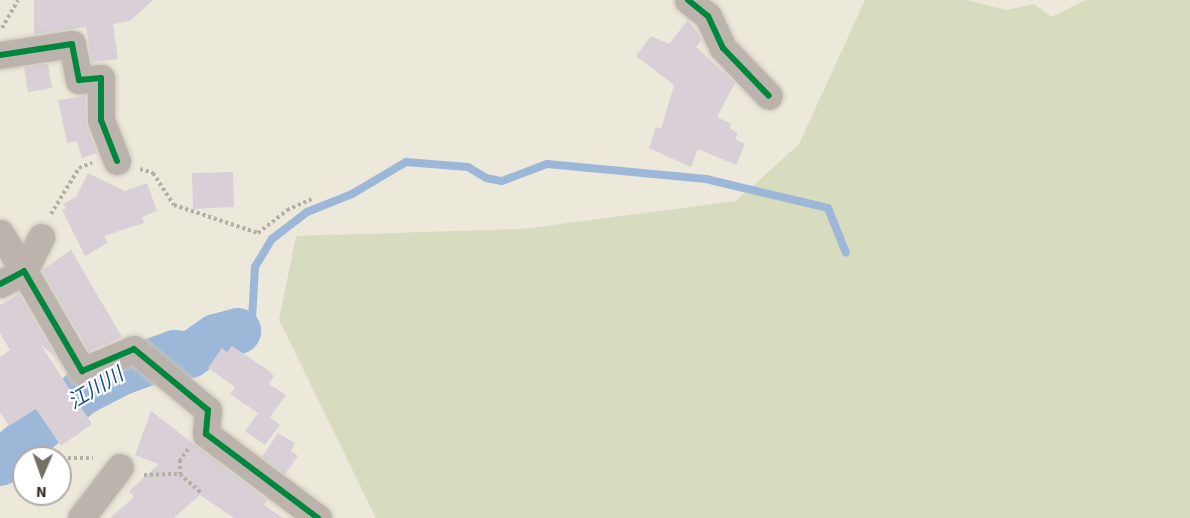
<!DOCTYPE html>
<html>
<head>
<meta charset="utf-8">
<style>
  body { margin:0 }
  #map { position:relative; width:1190px; height:518px; overflow:hidden; background:#ece9db; font-family:"Source Sans 3","Noto Sans JP",sans-serif }
  div>[style] { position:absolute }
  [style*='--x'] { left:calc(var(--x)*1px); top:calc(var(--y)*1px); width:calc(var(--w)*1px); rotate:calc(var(--a)*1deg) }
  .green>* { inset:0; background:#d8dcbf }
  .stream>* { height:8px; margin:-4px; padding:0 4px; transform-origin:4px; border-radius:4px; background:#9cb7d8 }
  .river>* { height:46px; margin:-23px; padding:0 23px; transform-origin:23px; border-radius:23px; background:#9cb7d8 }
  .building>* { inset:0; background:#d8d0d6 }
  .path>* { height:4px; margin-top:-2px; transform-origin:0; background:repeating-linear-gradient(90deg,#b3aea6 0 3px,transparent 0 6px) }
  .roads { filter:drop-shadow(0 0 2px #c9c7bc) drop-shadow(0 0 2px #c9c7bc) }
  .minor>* { height:27px; margin:-13.5px; padding:0 13.5px; transform-origin:13.5px; border-radius:13.5px; background:#bcb4ac }
  .cycleway>* { height:6px; margin:-3px; padding:0 3px; transform-origin:3px; border-radius:3px; background:#00873e }
  span { translate:-50% -50%; white-space:nowrap; text-align:center; line-height:1.15; -webkit-text-stroke:4.5px #fff; paint-order:stroke }
  .water-label { font-size:20px; color:#154c8c; font-style:italic }
  .north { position:absolute; left:12px; top:446px; width:60px; height:60px; box-sizing:border-box; background:#fff; border:2px solid #adaca8; border-radius:50%; rotate:182deg; font-size:16px; font-weight:700; line-height:24px; text-align:center; color:#323026 }
  .north::after { content:''; display:block; margin:auto; width:21px; height:27px; background:#737165; clip-path:polygon(50% 0,100% 100%,50% 72%,0 100%) }
</style>
</head>
<body>
<div id="map">
  <div class="green">
    <i style="clip-path:polygon(865px 0,967px 0,1006px 10px,1034px 4px,1052px 17px,1085px 0,1190px 0,1190px 518px,376px 518px,279px 320px,296px 236px,522px 229px,736px 201px,799px 144px)"></i>
  </div>
  <div class="stream">
    <i style="--x:238;--y:331;--w:18;--a:-38"></i>
    <i style="--x:252;--y:320;--w:53;--a:-86.8"></i>
    <i style="--x:255;--y:267;--w:33;--a:-59"></i>
    <i style="--x:272;--y:239;--w:44;--a:-37.6"></i>
    <i style="--x:307;--y:212;--w:48;--a:-21.8"></i>
    <i style="--x:352;--y:194;--w:63;--a:-30.7"></i>
    <i style="--x:406;--y:162;--w:62;--a:4.6"></i>
    <i style="--x:468;--y:167;--w:21;--a:31"></i>
    <i style="--x:486;--y:178;--w:16;--a:11"></i>
    <i style="--x:502;--y:181;--w:48;--a:-20.7"></i>
    <i style="--x:547;--y:164;--w:160;--a:5.4"></i>
    <i style="--x:706;--y:179;--w:125;--a:13.4"></i>
    <i style="--x:828;--y:208;--w:48;--a:68.2"></i>
  </div>
  <div class="river">
    <i style="--x:0;--y:463;--w:107;--a:-40.8"></i>
    <i style="--x:81;--y:393;--w:46;--a:-27.1"></i>
    <i style="--x:122;--y:372;--w:56;--a:-19.7"></i>
    <i style="--x:175;--y:353;--w:15;--a:8"></i>
    <i style="--x:190;--y:355;--w:32;--a:-35"></i>
    <i style="--x:216;--y:337;--w:23;--a:-15"></i>
  </div>
  <div class="building">
    <i style="clip-path:polygon(34px 0,153px 0,130px 21px,113px 24px,118px 59px,92px 62px,86px 27px,34px 34px)"></i>
    <i style="clip-path:polygon(688px 20px,702px 39px,696px 47px,735px 83px,717px 117px,732px 124px,729px 128px,738px 133px,735px 139px,745px 144px,736px 165px,698px 149px,691px 167px,649px 148px,656px 127px,661px 129px,674px 85px,636px 56px,651px 36px,669px 44px)"></i>
    <i style="clip-path:polygon(48px 64px,52px 88px,28px 92px,24px 67px)"></i>
    <i style="clip-path:polygon(85px 96px,86px 125px,97px 153px,82px 158px,77px 141px,67px 143px,58px 100px)"></i>
    <i style="clip-path:polygon(233px 172px,234px 207px,193px 209px,192px 173px)"></i>
    <i style="clip-path:polygon(88px 173px,125px 191px,147px 183px,157px 211px,142px 217px,144px 223px,104px 236px,108px 243px,85px 256px,62px 210px,66px 208px,63px 204px,76px 197px)"></i>
    <i style="clip-path:polygon(71px 250px,122px 337px,89px 351px,42px 270px)"></i>
    <i style="clip-path:polygon(19px 294px,56px 357px,41px 345px,92px 424px,61px 446px,36px 409px,9px 426px,0 412px,0 357px,10px 350px,0 333px,0 305px)"></i>
    <i style="clip-path:polygon(232px 346px,268px 370px,274px 376px,269px 384px,286px 395px,270px 417px,280px 425px,265px 445px,245px 431px,258px 413px,230px 394px,235px 387px,208px 368px,222px 348px,227px 352px)"></i>
    <i style="clip-path:polygon(151px 411px,267px 500px,264px 505px,283px 518px,234px 518px,200px 495px,174px 518px,110px 518px,134px 497px,129px 491px,159px 464px,135px 455px)"></i>
    <i style="clip-path:polygon(278px 433px,295px 443px,291px 451px,298px 456px,285px 474px,262px 457px)"></i>
  </div>
  <div class="path">
    <i style="--x:2;--y:28;--w:32;--a:-60"></i>
    <i style="--x:140;--y:169;--w:14;--a:17"></i>
    <i style="--x:153;--y:173;--w:38;--a:57"></i>
    <i style="--x:174;--y:205;--w:89;--a:18.4"></i>
    <i style="--x:258;--y:233;--w:37;--a:-38"></i>
    <i style="--x:287;--y:210;--w:27;--a:-24"></i>
    <i style="--x:51;--y:214;--w:54;--a:-58.7"></i>
    <i style="--x:79;--y:168;--w:14;--a:-21"></i>
    <i style="--x:43;--y:448;--w:21;--a:28"></i>
    <i style="--x:62;--y:458;--w:31;--a:0"></i>
    <i style="--x:188;--y:449;--w:14;--a:126"></i>
    <i style="--x:180;--y:460;--w:14;--a:90"></i>
    <i style="--x:180;--y:474;--w:30;--a:42"></i>
    <i style="--x:144;--y:475;--w:36;--a:-2"></i>
  </div>
  <div class="roads">
    <div class="minor">
      <i style="--x:688;--y:0;--w:26;--a:39"></i>
      <i style="--x:708;--y:16;--w:35;--a:65"></i>
      <i style="--x:723;--y:48;--w:66;--a:46.2"></i>
      <i style="--x:0;--y:55;--w:73;--a:-8.7"></i>
      <i style="--x:72;--y:44;--w:37;--a:79"></i>
      <i style="--x:79;--y:80;--w:22;--a:-5"></i>
      <i style="--x:101;--y:78;--w:42;--a:90"></i>
      <i style="--x:101;--y:120;--w:44;--a:68.7"></i>
      <i style="--x:0;--y:233;--w:45;--a:57.7"></i>
      <i style="--x:24;--y:271;--w:38;--a:-63"></i>
      <i style="--x:0;--y:284;--w:27;--a:-28"></i>
      <i style="--x:24;--y:271;--w:116;--a:59.9"></i>
      <i style="--x:82;--y:371;--w:56;--a:-22.9"></i>
      <i style="--x:134;--y:349;--w:96;--a:39.5"></i>
      <i style="--x:208;--y:410;--w:24;--a:95"></i>
      <i style="--x:206;--y:434;--w:140;--a:36.9"></i>
      <i style="--x:81;--y:518;--w:64;--a:-52.6"></i>
    </div>
  </div>
  <div class="cycleway">
    <i style="--x:688;--y:0;--w:26;--a:39"></i>
    <i style="--x:708;--y:16;--w:35;--a:65"></i>
    <i style="--x:723;--y:48;--w:66;--a:46.2"></i>
    <i style="--x:0;--y:55;--w:73;--a:-8.7"></i>
    <i style="--x:72;--y:44;--w:37;--a:79"></i>
    <i style="--x:79;--y:80;--w:22;--a:-5"></i>
    <i style="--x:101;--y:78;--w:42;--a:90"></i>
    <i style="--x:101;--y:120;--w:44;--a:68.7"></i>
    <i style="--x:0;--y:284;--w:27;--a:-28"></i>
    <i style="--x:24;--y:271;--w:116;--a:59.9"></i>
    <i style="--x:82;--y:371;--w:56;--a:-22.9"></i>
    <i style="--x:134;--y:349;--w:96;--a:39.5"></i>
    <i style="--x:208;--y:410;--w:24;--a:95"></i>
    <i style="--x:206;--y:434;--w:140;--a:36.9"></i>
  </div>
  <div class="water-label">
    <span style="left:96px;top:389px;rotate:-31deg">江川川</span>
  </div>
  <div class="north">N</div>
</div>
</body>
</html>
